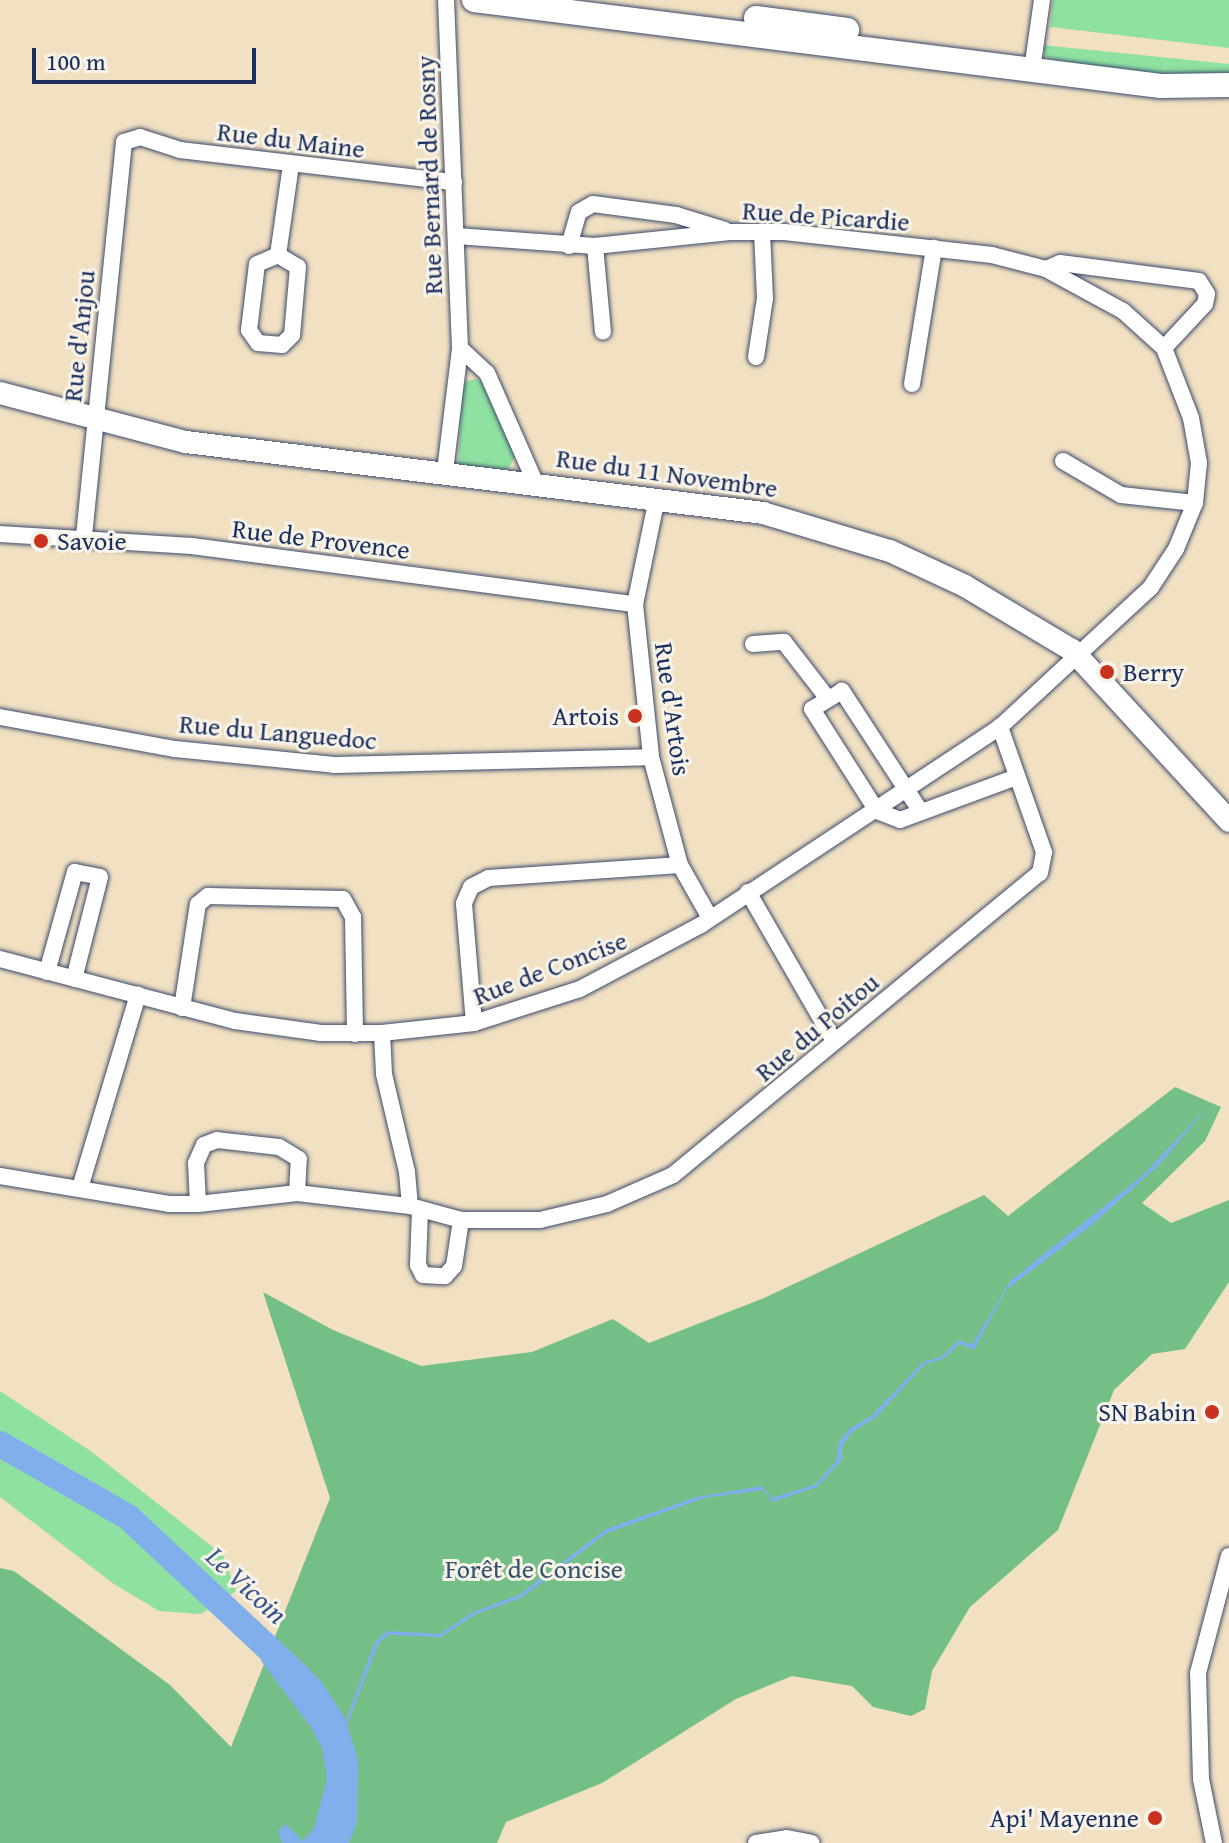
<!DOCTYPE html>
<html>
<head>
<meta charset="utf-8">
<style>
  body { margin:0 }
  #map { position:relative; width:1229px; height:1843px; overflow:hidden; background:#f1e0c2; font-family:"Gentium Book Plus",serif }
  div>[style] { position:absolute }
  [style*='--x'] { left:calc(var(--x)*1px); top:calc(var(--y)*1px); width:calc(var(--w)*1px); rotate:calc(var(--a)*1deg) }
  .green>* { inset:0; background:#8fe1a1 }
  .forest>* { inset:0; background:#73bf87 }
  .water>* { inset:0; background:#81afeb }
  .river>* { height:26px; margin:-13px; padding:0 13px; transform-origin:13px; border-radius:13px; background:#81afeb }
  .roads { filter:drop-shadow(0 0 2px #3b4a6d) drop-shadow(0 0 2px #3b4a6d) }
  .minor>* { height:16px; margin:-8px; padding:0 8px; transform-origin:8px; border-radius:8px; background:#fff }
  .tertiary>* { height:22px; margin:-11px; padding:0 11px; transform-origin:11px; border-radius:11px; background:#fff }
  .secondary>* { height:24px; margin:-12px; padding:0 12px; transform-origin:12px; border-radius:12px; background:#fff }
  .dots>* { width:22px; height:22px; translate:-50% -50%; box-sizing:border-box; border:4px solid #f7f3e8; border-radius:50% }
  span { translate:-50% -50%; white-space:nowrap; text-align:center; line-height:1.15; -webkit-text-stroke:6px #f7f3e8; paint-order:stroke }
  .street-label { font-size:26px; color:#1b2f5e }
  .poi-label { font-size:26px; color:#1b2f5e }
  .left { translate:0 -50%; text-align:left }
  .right { translate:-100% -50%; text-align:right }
  .park-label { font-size:26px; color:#32536b }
  .water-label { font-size:28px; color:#3a5588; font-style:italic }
  .scale { position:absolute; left:32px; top:48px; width:224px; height:36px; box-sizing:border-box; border:4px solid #1b2f5e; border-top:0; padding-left:10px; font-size:24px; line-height:28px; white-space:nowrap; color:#1b2f5e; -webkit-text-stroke:6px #f7f3e8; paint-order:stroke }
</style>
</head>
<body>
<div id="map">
  <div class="green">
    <i style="clip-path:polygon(1053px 0,1229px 0,1229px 48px,1050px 27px)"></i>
    <i style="clip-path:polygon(1042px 45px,1229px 64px,1229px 75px,1161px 75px,1059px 62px,1046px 57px)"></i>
    <i style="clip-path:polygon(475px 379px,484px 382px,516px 455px,507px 471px,458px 465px,462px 396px,465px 382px)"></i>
    <i style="clip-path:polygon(0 1391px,92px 1452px,223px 1555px,236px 1591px,201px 1614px,159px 1611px,114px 1584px,0 1497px)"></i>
  </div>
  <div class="forest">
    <i style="clip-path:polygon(1175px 1087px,1221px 1107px,1205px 1141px,1142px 1203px,1171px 1223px,1229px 1200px,1229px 1282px,1185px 1349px,1152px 1354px,1114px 1390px,1058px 1530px,970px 1607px,932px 1671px,925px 1709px,911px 1716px,873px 1707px,852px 1686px,792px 1676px,736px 1699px,602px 1783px,506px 1822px,497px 1843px,0 1843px,0 1568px,14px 1571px,170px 1685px,231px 1747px,330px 1498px,263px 1292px,333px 1330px,421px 1366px,532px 1352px,613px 1319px,649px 1343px,764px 1298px,984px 1195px,1008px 1216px)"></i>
  </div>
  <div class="water">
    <i style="clip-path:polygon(1210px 1104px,1160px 1164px,1093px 1224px,1006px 1290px,974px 1350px,960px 1344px,943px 1359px,925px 1364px,875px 1418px,852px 1432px,842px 1447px,842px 1460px,817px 1487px,772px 1502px,764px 1490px,704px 1498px,607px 1533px,521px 1598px,476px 1614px,441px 1637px,388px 1635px,379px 1643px,347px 1725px,358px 1759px,357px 1823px,349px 1843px,282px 1843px,278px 1831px,285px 1824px,303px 1841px,314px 1828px,327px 1778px,322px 1748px,310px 1726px,261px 1661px,281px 1643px,321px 1681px,346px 1720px,375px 1642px,387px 1631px,440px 1634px,473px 1612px,519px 1595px,606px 1529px,696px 1497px,762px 1486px,772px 1498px,816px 1484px,836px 1461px,839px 1442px,849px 1429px,871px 1416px,923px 1362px,941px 1357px,959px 1340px,972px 1345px,1010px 1281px,1142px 1176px)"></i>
  </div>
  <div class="river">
    <i style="--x:0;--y:1444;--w:147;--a:29.7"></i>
    <i style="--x:128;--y:1517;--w:233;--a:43.1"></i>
  </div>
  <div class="roads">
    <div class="minor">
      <i style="--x:1032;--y:70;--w:71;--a:-81.9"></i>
      <i style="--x:569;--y:246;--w:35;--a:-74"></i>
      <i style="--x:579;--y:212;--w:16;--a:-30"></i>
      <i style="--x:593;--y:204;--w:84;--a:7.5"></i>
      <i style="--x:676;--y:215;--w:51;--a:17"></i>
      <i style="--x:595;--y:246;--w:86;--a:84.7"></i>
      <i style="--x:278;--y:255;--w:23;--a:31"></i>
      <i style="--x:298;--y:267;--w:68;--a:95"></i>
      <i style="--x:292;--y:335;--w:14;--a:135"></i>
      <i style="--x:282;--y:345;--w:24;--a:-175"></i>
      <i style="--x:258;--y:343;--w:16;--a:-125"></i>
      <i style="--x:249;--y:330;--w:66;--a:-83.1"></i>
      <i style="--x:257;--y:264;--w:23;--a:-23"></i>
      <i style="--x:278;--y:255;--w:91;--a:-81.8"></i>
      <i style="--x:1046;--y:269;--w:15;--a:-23"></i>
      <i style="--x:1060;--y:263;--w:140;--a:7.4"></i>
      <i style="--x:1199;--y:281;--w:15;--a:58"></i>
      <i style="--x:1207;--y:294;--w:10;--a:101"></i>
      <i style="--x:1205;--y:304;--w:60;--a:133"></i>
      <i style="--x:460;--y:348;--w:37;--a:43"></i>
      <i style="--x:487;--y:373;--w:119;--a:66.2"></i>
      <i style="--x:756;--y:357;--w:60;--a:-81.3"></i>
      <i style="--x:765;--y:298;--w:65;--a:-92.6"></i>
      <i style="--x:912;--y:384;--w:138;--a:-80.8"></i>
      <i style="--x:1063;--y:461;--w:67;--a:30.4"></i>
      <i style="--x:1121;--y:495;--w:74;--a:6.2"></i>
      <i style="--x:445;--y:471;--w:124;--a:-83"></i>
      <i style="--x:460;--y:348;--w:348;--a:-92.3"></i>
      <i style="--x:657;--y:498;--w:108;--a:101.7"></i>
      <i style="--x:635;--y:604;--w:154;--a:84"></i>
      <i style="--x:651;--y:757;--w:112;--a:75"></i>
      <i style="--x:680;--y:865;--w:61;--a:60.5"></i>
      <i style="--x:0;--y:534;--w:192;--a:3.6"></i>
      <i style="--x:192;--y:546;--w:447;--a:7.5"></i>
      <i style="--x:84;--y:536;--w:396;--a:-84.2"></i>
      <i style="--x:124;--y:142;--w:17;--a:-17"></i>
      <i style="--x:140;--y:137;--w:42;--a:18"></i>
      <i style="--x:180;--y:150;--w:276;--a:6.7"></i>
      <i style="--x:753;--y:644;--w:31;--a:-4"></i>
      <i style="--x:784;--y:642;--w:72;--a:52.3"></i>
      <i style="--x:0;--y:717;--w:178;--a:10.4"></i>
      <i style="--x:175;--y:749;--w:160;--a:5.7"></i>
      <i style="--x:334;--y:765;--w:317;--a:-1.4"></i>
      <i style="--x:921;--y:812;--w:145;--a:-123.1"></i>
      <i style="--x:842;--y:691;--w:35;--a:149"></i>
      <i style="--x:812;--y:709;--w:121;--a:57.5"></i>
      <i style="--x:877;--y:811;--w:25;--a:21"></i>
      <i style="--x:900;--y:820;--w:125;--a:-20.2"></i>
      <i style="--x:748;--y:892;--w:172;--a:60"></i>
      <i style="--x:0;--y:959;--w:243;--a:14.8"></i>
      <i style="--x:235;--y:1021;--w:87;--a:7.9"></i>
      <i style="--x:321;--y:1033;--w:61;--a:0"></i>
      <i style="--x:382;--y:1033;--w:93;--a:-6.2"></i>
      <i style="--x:474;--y:1023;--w:111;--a:-17.8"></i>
      <i style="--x:580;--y:989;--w:137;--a:-27.9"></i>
      <i style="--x:701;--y:925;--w:359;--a:-33.5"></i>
      <i style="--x:1000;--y:727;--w:206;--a:-42.8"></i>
      <i style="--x:1151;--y:587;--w:45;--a:-56.7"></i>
      <i style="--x:1176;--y:549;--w:50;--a:-67.6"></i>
      <i style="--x:1195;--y:503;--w:40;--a:-84.3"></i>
      <i style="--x:1199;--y:463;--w:46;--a:-100.1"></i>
      <i style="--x:1191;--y:418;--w:75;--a:-111.1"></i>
      <i style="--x:1164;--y:348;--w:55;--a:-137.9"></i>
      <i style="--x:1123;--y:311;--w:88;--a:-151.4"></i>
      <i style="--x:1046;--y:269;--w:56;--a:-165.5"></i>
      <i style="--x:992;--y:255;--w:209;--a:-173.7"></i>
      <i style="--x:784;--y:232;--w:54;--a:180"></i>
      <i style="--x:730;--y:232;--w:136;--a:174.1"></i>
      <i style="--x:595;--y:246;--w:139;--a:-175.9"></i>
      <i style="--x:47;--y:972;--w:104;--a:-74.4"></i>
      <i style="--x:75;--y:872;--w:25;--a:11"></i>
      <i style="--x:100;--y:877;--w:105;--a:104.3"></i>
      <i style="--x:182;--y:1008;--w:105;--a:-81.3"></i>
      <i style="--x:198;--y:904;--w:13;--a:-39"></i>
      <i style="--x:208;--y:896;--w:135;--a:1.3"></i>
      <i style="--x:343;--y:899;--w:21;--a:61"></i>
      <i style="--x:353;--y:917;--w:117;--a:89"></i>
      <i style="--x:474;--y:1023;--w:120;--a:-94.8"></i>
      <i style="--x:464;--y:903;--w:17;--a:-66"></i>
      <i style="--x:471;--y:887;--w:20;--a:-27"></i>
      <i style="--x:489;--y:878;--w:191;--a:-3.9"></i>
      <i style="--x:382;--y:1033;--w:41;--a:87.2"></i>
      <i style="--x:384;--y:1074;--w:101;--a:76.8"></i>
      <i style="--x:407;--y:1172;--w:34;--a:85"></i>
      <i style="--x:0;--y:1176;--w:171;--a:9.4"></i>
      <i style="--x:169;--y:1204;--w:29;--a:0"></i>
      <i style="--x:198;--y:1204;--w:100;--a:-6.3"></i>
      <i style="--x:297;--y:1193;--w:34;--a:-87"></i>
      <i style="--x:299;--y:1159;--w:23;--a:-149"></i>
      <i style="--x:279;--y:1147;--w:62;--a:-173.6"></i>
      <i style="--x:217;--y:1140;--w:14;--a:159"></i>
      <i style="--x:204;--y:1145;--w:20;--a:114"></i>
      <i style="--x:196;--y:1163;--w:41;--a:87.2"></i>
      <i style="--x:80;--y:1188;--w:202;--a:-73.3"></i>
      <i style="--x:297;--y:1193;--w:114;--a:6.6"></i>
      <i style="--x:410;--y:1206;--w:53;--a:15.4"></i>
      <i style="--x:461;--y:1220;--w:79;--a:0"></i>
      <i style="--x:540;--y:1220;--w:69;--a:-13.4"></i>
      <i style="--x:607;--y:1204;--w:72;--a:-23.7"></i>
      <i style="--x:673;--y:1175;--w:475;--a:-39.5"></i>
      <i style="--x:1040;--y:873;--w:21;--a:-79"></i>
      <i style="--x:1044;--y:852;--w:133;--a:-109.4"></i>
      <i style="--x:420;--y:1210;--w:55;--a:92.1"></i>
      <i style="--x:418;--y:1265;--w:11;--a:63"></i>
      <i style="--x:423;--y:1275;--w:22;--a:3"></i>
      <i style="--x:445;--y:1276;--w:13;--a:-48"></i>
      <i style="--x:454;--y:1266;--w:47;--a:-81.3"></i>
      <i style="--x:756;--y:1843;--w:31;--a:-9"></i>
      <i style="--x:787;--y:1838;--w:25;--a:11"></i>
      <i style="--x:1214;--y:1843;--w:65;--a:-101.5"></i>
      <i style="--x:1201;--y:1779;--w:106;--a:-91.6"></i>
      <i style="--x:1198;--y:1673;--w:121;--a:-75.2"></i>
    </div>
    <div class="tertiary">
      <i style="--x:0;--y:393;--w:192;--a:14.8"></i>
      <i style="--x:186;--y:442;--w:581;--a:7.01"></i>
      <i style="--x:763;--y:513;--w:133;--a:16.7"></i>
      <i style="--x:890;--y:551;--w:83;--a:25"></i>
      <i style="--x:965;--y:586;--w:125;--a:30.9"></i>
      <i style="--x:1072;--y:650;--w:232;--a:47.4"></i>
    </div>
    <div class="secondary">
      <i style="--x:474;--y:0;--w:692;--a:7.14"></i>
      <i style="--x:1161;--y:86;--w:68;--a:-0.8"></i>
      <i style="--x:756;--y:18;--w:92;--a:7.5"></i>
    </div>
  </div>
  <div class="dots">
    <i style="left:41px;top:541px;background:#c8321e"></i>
    <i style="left:1107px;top:672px;background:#c8321e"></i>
    <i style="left:635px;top:716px;background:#c8321e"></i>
    <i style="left:1212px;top:1412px;background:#c8321e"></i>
    <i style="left:1155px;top:1818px;background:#c8321e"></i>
  </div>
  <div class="street-label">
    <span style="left:291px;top:140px;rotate:7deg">Rue du Maine</span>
    <span style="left:429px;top:175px;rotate:-92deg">Rue Bernard de Rosny</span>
    <span style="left:826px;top:216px;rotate:4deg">Rue de Picardie</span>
    <span style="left:79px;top:336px;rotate:-84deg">Rue d'Anjou</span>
    <span style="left:667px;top:473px;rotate:8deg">Rue du 11 Novembre</span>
    <span style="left:321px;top:539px;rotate:7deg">Rue de Provence</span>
    <span style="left:673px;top:709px;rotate:82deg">Rue d'Artois</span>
    <span style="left:278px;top:732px;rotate:5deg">Rue du Languedoc</span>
    <span style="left:550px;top:968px;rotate:-21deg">Rue de Concise</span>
    <span style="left:817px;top:1027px;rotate:-40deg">Rue du Poitou</span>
  </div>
  <div class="poi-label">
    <span class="left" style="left:57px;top:541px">Savoie</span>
    <span class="left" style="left:1123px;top:672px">Berry</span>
    <span class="right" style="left:619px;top:716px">Artois</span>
    <span class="right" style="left:1196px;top:1412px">SN Babin</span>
    <span class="right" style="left:1139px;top:1818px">Api' Mayenne</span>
  </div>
  <div class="park-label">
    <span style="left:534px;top:1569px">Forêt de Concise</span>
  </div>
  <div class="water-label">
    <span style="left:247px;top:1585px;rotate:43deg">Le Vicoin</span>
  </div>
  <div class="scale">100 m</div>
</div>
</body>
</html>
